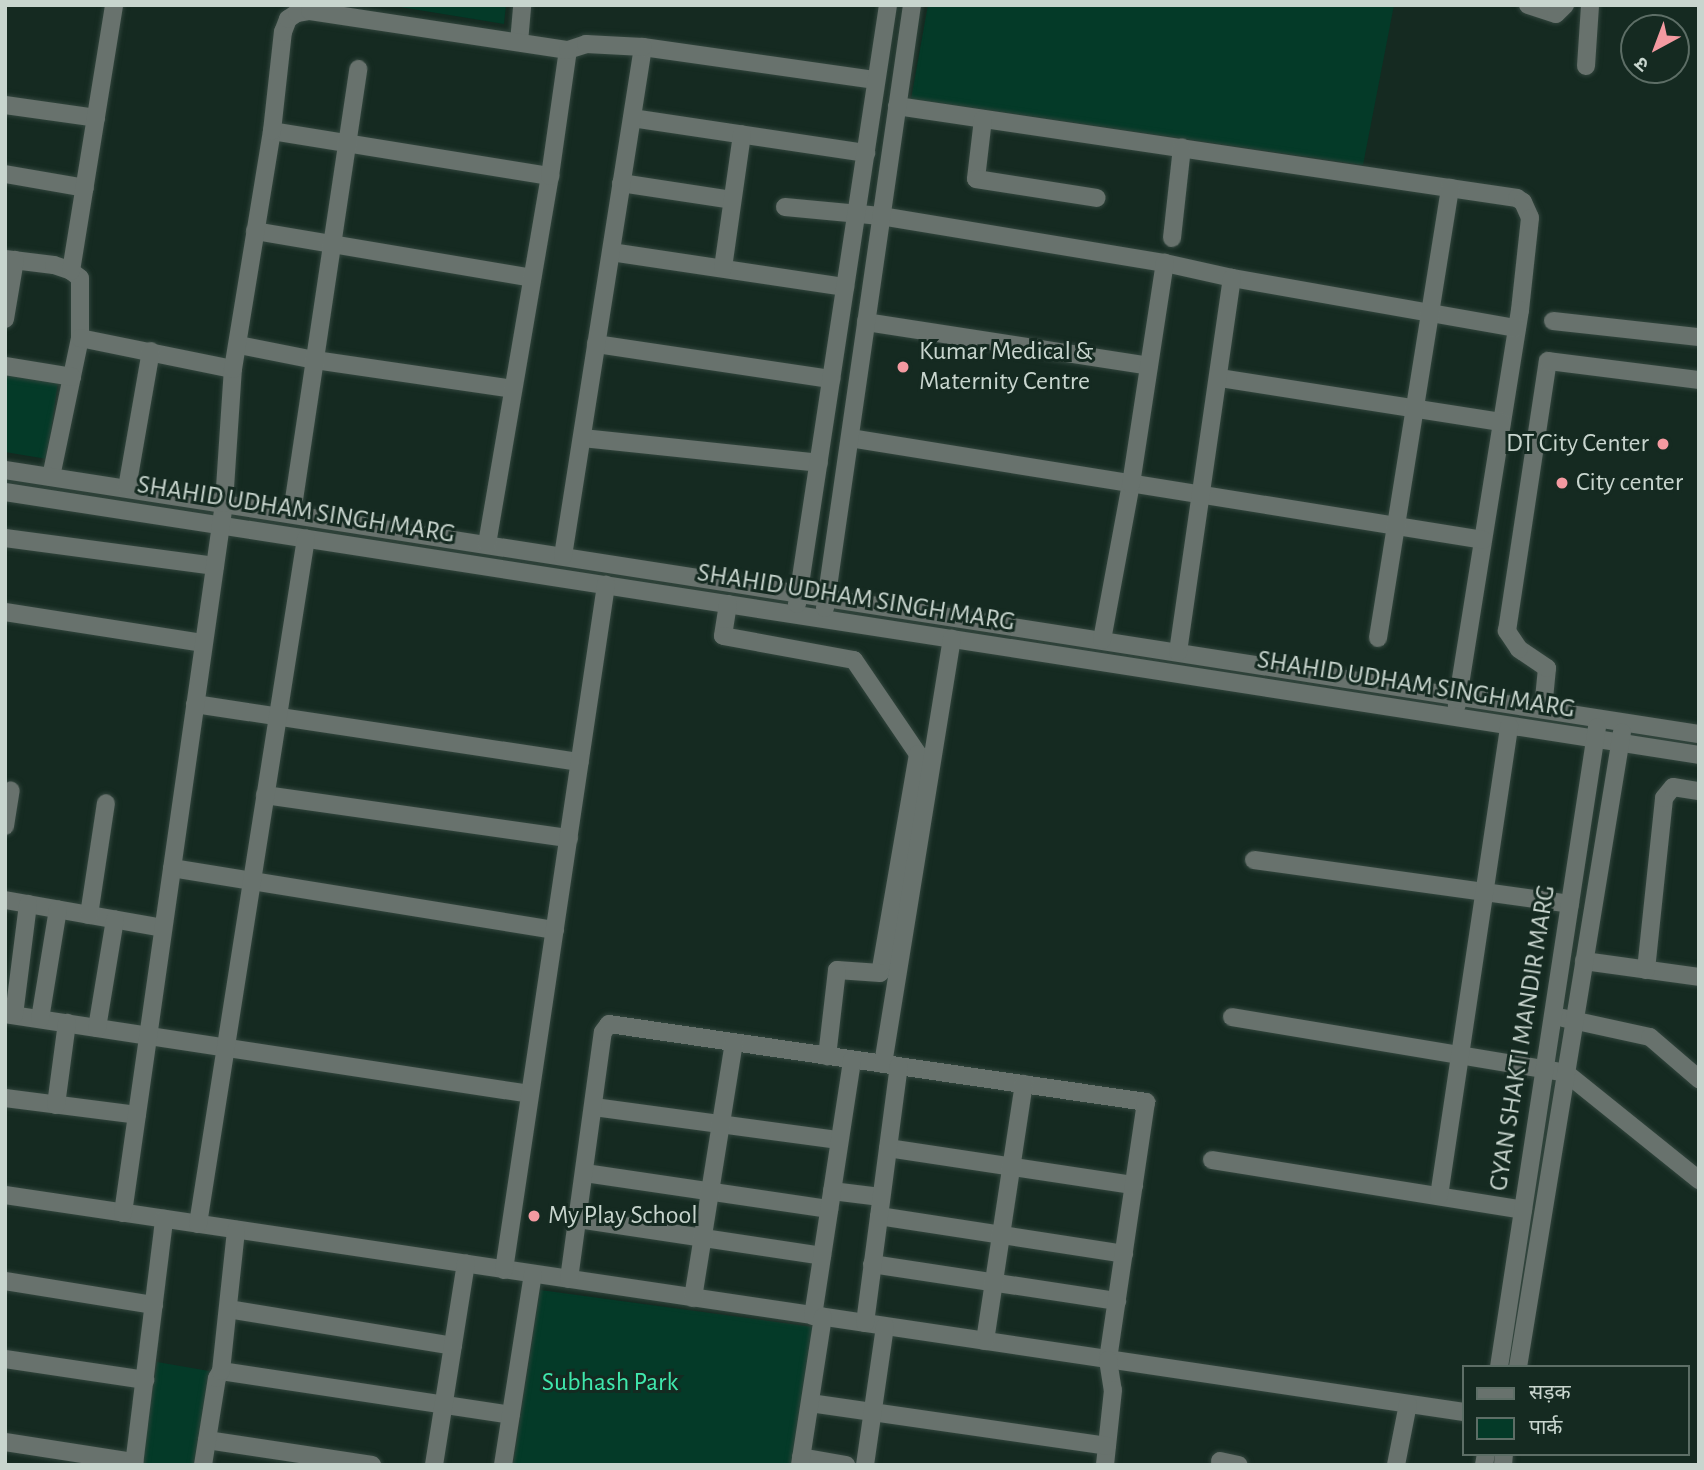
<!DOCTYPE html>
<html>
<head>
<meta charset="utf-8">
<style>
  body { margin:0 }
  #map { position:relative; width:1704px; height:1470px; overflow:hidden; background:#152a21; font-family:"Alegreya Sans","Noto Sans Devanagari",sans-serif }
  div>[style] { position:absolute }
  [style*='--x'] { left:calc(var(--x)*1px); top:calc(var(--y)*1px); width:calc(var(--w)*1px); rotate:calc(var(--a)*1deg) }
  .green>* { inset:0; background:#043a28 }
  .roads { filter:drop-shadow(0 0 2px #32453d) drop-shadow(0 0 2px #32453d) }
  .minor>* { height:18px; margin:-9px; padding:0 9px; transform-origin:9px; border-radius:9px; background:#68726d }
  .dots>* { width:19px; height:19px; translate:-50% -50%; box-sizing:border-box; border:4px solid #152a21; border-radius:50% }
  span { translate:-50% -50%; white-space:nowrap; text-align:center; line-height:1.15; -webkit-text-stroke:6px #152a21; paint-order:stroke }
  .poi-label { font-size:26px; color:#c8d5ce }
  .left { translate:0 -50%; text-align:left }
  .right { translate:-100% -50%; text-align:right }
  .street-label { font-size:26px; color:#c8d5ce }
  .park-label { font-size:26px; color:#3fe8ad }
  .frame { position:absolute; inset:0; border:7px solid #c8d5ce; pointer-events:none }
  .legend { position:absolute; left:1462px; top:1365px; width:228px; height:91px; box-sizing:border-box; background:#152a21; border:2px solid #5d6e66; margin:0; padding:9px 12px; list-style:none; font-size:21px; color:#c8d5ce }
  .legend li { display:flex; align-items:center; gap:14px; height:35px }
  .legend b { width:35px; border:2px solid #5d6e66 }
  .north { position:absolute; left:1620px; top:14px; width:70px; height:70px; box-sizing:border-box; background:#152a21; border:2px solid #5d6e66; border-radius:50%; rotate:221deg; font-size:19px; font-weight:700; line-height:28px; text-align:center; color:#c8d5ce }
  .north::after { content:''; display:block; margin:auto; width:24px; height:32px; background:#f49aa1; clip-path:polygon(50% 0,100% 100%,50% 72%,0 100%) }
</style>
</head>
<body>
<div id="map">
  <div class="green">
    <i style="clip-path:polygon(388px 5px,506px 5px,504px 24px)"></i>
    <i style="clip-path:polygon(928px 5px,1394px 5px,1363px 165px,911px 99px)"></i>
    <i style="clip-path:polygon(5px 374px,58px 382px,47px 459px,5px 452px)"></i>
    <i style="clip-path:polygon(540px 1290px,813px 1327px,791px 1465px,513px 1465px)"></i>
    <i style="clip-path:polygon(157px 1362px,215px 1372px,200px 1465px,141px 1465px)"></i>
  </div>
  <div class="roads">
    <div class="minor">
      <i style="--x:1528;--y:5;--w:29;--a:18"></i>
      <i style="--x:1556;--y:14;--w:13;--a:-45"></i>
      <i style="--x:519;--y:42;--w:37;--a:-85"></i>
      <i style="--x:1586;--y:66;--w:61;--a:-86.2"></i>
      <i style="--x:5;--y:105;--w:92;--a:8.1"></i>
      <i style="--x:897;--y:106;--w:627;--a:8.44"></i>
      <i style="--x:1517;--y:198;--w:7;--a:34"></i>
      <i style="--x:1523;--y:202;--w:17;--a:66"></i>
      <i style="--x:1530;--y:218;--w:93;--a:96.2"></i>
      <i style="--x:1520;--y:310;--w:400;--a:99.1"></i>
      <i style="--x:632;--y:118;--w:237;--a:8.5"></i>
      <i style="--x:983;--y:119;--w:60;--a:96.7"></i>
      <i style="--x:976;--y:179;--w:122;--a:8.9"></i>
      <i style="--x:272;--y:131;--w:282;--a:9.2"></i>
      <i style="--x:5;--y:174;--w:81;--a:9.9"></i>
      <i style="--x:621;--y:183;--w:112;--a:8.7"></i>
      <i style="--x:785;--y:207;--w:96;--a:5.4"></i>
      <i style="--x:881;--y:216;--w:288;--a:9.4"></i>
      <i style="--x:1165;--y:263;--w:69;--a:12.6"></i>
      <i style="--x:1232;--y:278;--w:289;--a:10"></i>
      <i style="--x:255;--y:231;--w:281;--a:9.6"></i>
      <i style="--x:1172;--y:238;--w:91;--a:-83.7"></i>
      <i style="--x:611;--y:252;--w:237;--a:8.5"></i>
      <i style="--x:5;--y:259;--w:49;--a:7"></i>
      <i style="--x:54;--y:265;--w:18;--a:19"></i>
      <i style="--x:71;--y:271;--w:11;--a:38"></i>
      <i style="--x:80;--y:278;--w:60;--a:90"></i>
      <i style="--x:80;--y:338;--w:142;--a:101.8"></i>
      <i style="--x:723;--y:268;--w:135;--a:-81.9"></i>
      <i style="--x:71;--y:271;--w:269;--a:-80.8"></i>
      <i style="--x:5;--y:319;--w:60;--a:-80.4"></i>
      <i style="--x:1553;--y:321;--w:147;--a:6.3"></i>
      <i style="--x:866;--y:322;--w:286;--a:8.8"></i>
      <i style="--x:80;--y:338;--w:156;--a:11.5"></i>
      <i style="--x:596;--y:344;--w:238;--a:8.5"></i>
      <i style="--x:239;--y:345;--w:77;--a:11.2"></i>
      <i style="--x:315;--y:360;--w:200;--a:8.3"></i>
      <i style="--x:5;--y:366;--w:68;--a:9.3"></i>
      <i style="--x:1220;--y:378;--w:285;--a:8.9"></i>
      <i style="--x:582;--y:438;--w:238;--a:6"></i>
      <i style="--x:850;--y:438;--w:641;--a:9.15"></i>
      <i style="--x:5;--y:470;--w:1714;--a:8.86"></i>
      <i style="--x:127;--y:488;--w:139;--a:-80.1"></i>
      <i style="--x:5;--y:492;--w:1714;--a:8.82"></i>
      <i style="--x:292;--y:513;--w:449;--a:-81.5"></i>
      <i style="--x:5;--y:538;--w:212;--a:7.6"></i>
      <i style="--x:487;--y:544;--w:373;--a:-80.3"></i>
      <i style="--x:550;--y:176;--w:127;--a:-81.9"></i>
      <i style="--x:563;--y:556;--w:515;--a:-81.07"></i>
      <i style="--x:643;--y:47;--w:235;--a:8.1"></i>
      <i style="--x:728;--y:604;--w:32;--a:99"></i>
      <i style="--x:723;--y:636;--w:133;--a:10.4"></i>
      <i style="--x:854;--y:660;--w:114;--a:55.8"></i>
      <i style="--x:918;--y:754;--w:222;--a:99.8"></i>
      <i style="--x:880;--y:973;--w:43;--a:-176"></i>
      <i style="--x:837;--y:970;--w:87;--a:96.6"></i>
      <i style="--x:797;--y:604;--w:606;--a:-81.36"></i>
      <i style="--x:825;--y:608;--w:609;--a:-81.79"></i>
      <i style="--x:5;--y:612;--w:201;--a:8.9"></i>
      <i style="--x:1378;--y:638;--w:456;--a:-80.9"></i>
      <i style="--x:1102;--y:640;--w:159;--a:-79.5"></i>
      <i style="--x:1131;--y:484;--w:224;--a:-81.3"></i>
      <i style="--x:1178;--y:652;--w:378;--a:-81.8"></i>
      <i style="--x:195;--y:704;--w:389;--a:8.6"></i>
      <i style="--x:1543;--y:709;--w:41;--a:-84.4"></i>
      <i style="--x:1547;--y:668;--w:34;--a:-146"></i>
      <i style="--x:1519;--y:649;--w:22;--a:-124"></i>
      <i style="--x:1507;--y:631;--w:273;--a:-81.4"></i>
      <i style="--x:1548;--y:361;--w:152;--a:7.2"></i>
      <i style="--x:265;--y:795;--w:307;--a:8.1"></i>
      <i style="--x:5;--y:826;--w:36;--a:-81"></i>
      <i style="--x:1254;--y:860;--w:319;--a:7.9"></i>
      <i style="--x:172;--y:868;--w:388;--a:9.2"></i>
      <i style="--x:5;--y:900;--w:160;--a:10"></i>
      <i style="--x:89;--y:915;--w:113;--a:-81.4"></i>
      <i style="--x:1584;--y:961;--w:116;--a:7.9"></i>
      <i style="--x:1646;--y:970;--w:173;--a:-84"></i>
      <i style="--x:1664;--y:798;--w:14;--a:-51"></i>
      <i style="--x:1673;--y:787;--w:26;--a:9"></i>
      <i style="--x:5;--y:1014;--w:531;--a:8.66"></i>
      <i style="--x:14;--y:1015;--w:112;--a:-82.8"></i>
      <i style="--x:1232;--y:1017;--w:339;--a:9.5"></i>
      <i style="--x:1566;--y:1073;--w:171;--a:38.8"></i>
      <i style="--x:1563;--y:1018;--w:89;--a:12.3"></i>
      <i style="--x:1650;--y:1037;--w:65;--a:40.6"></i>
      <i style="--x:40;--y:1019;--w:111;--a:-80.7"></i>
      <i style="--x:97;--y:1028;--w:110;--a:-80.6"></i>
      <i style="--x:883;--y:1064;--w:431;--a:-80.8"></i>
      <i style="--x:5;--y:1098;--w:133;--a:7.3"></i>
      <i style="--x:56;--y:1105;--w:83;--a:-82.4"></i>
      <i style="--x:594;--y:1107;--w:247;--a:7.7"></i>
      <i style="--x:888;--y:1148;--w:249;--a:8.6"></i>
      <i style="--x:1212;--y:1160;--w:315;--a:9.1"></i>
      <i style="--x:585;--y:1173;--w:247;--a:8.4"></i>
      <i style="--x:832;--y:1191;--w:49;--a:7"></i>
      <i style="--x:5;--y:1195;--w:1475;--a:8.46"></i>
      <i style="--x:1439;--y:1196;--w:475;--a:-81.5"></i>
      <i style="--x:123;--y:1213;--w:717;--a:-81.9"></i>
      <i style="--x:224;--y:503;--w:134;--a:-86.2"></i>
      <i style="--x:233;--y:369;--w:241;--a:-80.7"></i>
      <i style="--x:272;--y:131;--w:100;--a:-83.7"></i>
      <i style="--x:283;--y:32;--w:14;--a:-69"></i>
      <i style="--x:288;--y:19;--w:11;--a:-34"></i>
      <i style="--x:297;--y:13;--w:13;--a:-9"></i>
      <i style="--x:310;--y:11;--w:261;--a:8.6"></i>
      <i style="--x:568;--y:50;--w:19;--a:-18"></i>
      <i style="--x:586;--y:44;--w:57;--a:3"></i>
      <i style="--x:879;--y:1216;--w:248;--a:8.8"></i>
      <i style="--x:578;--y:1219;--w:247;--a:8.6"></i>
      <i style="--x:198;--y:1224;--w:694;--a:-81.05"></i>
      <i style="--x:872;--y:1264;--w:248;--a:8.6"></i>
      <i style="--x:504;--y:1270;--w:693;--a:-81.53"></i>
      <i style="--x:569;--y:1279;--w:249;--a:-82.2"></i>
      <i style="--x:603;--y:1032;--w:10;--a:-53"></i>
      <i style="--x:609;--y:1024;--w:543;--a:8.26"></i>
      <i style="--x:1146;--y:1102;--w:261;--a:98.4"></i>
      <i style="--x:1108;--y:1360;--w:30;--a:81"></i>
      <i style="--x:1113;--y:1390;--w:75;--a:96.1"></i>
      <i style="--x:5;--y:1281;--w:151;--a:9.2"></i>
      <i style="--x:693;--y:1298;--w:258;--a:-80.9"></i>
      <i style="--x:228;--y:1309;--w:228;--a:9.3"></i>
      <i style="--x:813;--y:1316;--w:259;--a:-81.3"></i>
      <i style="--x:865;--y:1323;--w:259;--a:-82.5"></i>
      <i style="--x:985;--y:1341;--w:260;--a:-81.4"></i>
      <i style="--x:5;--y:1359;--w:142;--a:8.5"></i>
      <i style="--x:1499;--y:1367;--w:647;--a:-81.29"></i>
      <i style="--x:1518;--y:1367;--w:643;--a:-80.7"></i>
      <i style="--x:221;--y:1371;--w:293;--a:8.6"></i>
      <i style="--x:810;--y:1403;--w:300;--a:8.2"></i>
      <i style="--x:207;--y:1440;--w:167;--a:8.6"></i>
      <i style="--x:5;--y:1442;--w:131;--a:8.8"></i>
      <i style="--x:801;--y:1457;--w:46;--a:10.1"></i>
      <i style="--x:1220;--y:1461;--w:19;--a:12"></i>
      <i style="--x:134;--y:1465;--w:248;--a:-83"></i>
      <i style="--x:203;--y:1465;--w:88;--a:-80.9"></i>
      <i style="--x:217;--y:1378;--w:8;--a:-60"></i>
      <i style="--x:221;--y:1371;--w:142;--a:-83.9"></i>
      <i style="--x:434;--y:1465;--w:204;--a:-81"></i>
      <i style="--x:503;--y:1465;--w:193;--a:-81.1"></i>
      <i style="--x:800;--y:1465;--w:150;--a:-81.2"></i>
      <i style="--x:865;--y:1465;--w:140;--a:-81.8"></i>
      <i style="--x:1396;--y:1465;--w:62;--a:-78.9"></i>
      <i style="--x:1484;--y:1465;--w:11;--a:-80"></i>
      <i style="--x:1503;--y:1465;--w:11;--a:-85"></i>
    </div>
  </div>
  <div class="dots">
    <i style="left:903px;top:367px;background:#f49aa1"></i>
    <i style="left:1663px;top:444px;background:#f49aa1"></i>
    <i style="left:1562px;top:483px;background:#f49aa1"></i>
    <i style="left:534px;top:1216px;background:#f49aa1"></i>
  </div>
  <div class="poi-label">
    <span class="left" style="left:919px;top:367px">Kumar Medical &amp;<br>Maternity Centre</span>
    <span class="right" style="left:1649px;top:444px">DT City Center</span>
    <span class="left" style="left:1576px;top:483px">City center</span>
    <span class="left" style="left:548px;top:1216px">My Play School</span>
  </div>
  <div class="street-label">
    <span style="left:296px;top:510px;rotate:9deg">SHAHID UDHAM SINGH MARG</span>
    <span style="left:856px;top:598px;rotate:9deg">SHAHID UDHAM SINGH MARG</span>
    <span style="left:1416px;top:685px;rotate:9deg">SHAHID UDHAM SINGH MARG</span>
    <span style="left:1523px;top:1038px;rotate:-81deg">GYAN SHAKTI MANDIR MARG</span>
  </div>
  <div class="park-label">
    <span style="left:610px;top:1383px">Subhash Park</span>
  </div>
  <div class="frame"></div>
  <ul class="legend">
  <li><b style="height:9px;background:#68726d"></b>सड़क</li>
  <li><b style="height:19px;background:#043a28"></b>पार्क</li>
  </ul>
  <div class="north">उ</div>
</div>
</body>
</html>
